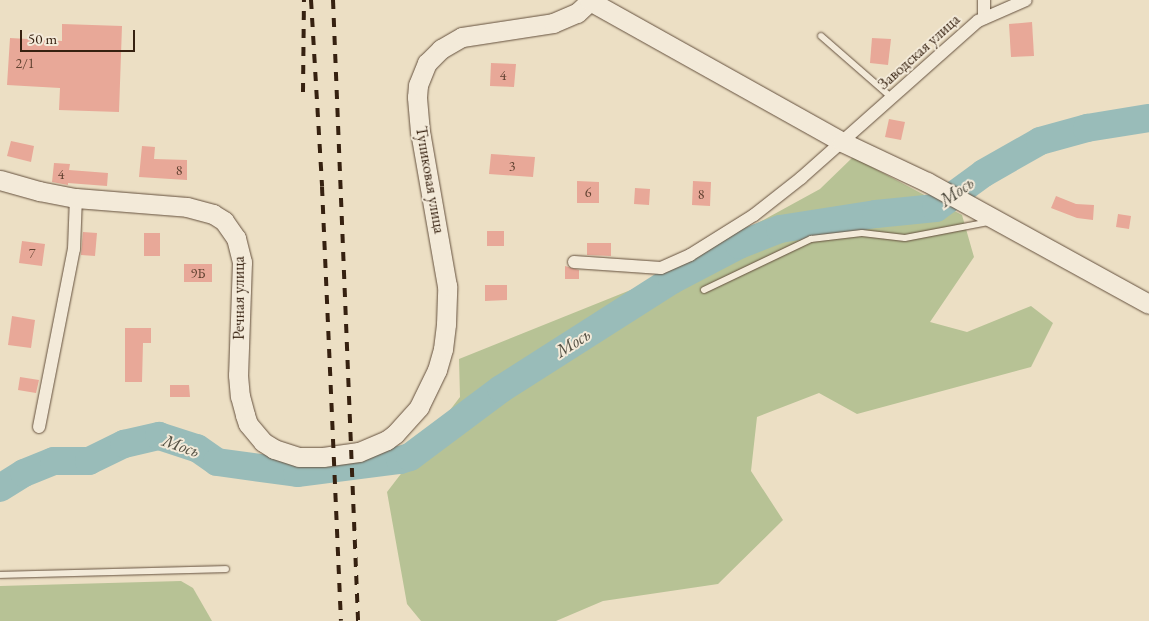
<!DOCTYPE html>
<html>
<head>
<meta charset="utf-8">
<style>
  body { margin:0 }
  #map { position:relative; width:1149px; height:621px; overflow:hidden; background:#ecdfc4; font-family:"EB Garamond",serif }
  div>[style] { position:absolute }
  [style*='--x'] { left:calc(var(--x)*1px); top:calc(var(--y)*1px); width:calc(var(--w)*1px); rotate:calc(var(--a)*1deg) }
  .green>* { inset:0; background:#b7c295 }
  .river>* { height:28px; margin:-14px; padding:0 14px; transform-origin:14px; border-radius:14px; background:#99bcb9 }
  .building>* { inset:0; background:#e8a898 }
  .roads { filter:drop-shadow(0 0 1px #64503d) drop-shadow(0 0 1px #64503d) }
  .lane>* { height:6px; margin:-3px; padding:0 3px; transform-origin:3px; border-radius:3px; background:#f3ead9 }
  .street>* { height:12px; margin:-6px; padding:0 6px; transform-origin:6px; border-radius:6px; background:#f3ead9 }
  .secondary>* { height:19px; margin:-9.5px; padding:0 9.5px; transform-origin:9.5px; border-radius:9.5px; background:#f3ead9 }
  .rail>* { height:4px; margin-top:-2px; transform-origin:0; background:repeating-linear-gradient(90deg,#362110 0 9px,transparent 0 18px) }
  span { translate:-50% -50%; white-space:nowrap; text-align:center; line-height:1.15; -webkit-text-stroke:4px #f3ead9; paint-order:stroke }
  .number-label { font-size:14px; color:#624332 }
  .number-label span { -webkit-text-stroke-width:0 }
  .street-label { font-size:16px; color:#362110 }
  .water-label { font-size:18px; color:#545043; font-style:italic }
  .scale { position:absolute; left:20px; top:30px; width:115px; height:22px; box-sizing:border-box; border:2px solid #362110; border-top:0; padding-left:6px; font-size:15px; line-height:18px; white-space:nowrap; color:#362110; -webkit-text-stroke:4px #f3ead9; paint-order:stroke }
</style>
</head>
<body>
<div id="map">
  <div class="green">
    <i style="clip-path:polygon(853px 157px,962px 215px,974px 257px,930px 322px,967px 332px,1031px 306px,1053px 323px,1031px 367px,857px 414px,819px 393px,757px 417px,751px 471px,783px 520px,718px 584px,603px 601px,556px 621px,421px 621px,407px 604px,387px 492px,460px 397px,459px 359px,648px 283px,820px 189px)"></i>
    <i style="clip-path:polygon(181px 581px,193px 588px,212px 621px,0 621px,0 586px)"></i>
  </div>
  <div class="river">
    <i style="--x:0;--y:488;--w:28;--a:-32"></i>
    <i style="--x:24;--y:473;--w:32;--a:-22"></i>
    <i style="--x:54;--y:461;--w:35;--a:0"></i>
    <i style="--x:89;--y:461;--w:39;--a:-26"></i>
    <i style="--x:124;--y:444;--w:36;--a:-13"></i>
    <i style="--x:159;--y:436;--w:40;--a:18"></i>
    <i style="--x:197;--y:448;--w:24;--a:35"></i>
    <i style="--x:217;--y:462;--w:81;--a:7.8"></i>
    <i style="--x:297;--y:473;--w:104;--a:-7.2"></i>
    <i style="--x:400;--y:460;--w:10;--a:-17"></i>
    <i style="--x:410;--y:457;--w:114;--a:-36.8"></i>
    <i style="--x:501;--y:389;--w:203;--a:-32.5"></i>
    <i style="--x:672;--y:280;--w:76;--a:-27.6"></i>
    <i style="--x:739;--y:245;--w:44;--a:-21.3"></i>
    <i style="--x:780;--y:229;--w:97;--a:-8.9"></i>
    <i style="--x:876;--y:214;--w:60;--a:-5.7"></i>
    <i style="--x:936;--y:208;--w:59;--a:-36.1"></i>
    <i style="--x:984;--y:173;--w:64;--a:-29.7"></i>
    <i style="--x:1040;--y:141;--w:49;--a:-15.5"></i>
    <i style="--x:1087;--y:128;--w:63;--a:-9.2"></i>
  </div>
  <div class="building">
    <i style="clip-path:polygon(1032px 22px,1034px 56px,1011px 57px,1009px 24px)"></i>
    <i style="clip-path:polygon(62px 24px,122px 26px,119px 112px,59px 110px,60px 88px,7px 85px,10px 38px,62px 41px)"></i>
    <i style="clip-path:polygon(872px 38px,891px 39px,888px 65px,870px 63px)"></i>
    <i style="clip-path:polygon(491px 63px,516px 64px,514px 87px,490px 86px)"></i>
    <i style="clip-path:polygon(889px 119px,905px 122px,901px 140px,885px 137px)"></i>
    <i style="clip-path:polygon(11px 141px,34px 146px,31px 162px,7px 156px)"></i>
    <i style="clip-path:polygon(142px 146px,155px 147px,154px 159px,187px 160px,187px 180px,139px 177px)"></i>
    <i style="clip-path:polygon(491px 154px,535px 157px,533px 177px,489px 174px)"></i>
    <i style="clip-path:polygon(54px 163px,70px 164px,69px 170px,108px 173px,107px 186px,68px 183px,68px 185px,52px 182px)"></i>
    <i style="clip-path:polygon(577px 181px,599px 182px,599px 203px,577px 203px)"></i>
    <i style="clip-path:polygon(693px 181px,711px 182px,710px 206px,692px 205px)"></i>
    <i style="clip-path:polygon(635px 188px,650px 189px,649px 205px,634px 204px)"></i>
    <i style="clip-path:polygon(1056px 196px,1076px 204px,1094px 205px,1093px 220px,1077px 218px,1051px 208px)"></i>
    <i style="clip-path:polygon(1118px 214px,1131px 216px,1129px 229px,1116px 227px)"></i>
    <i style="clip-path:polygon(487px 231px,504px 231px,504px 246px,487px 246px)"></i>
    <i style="clip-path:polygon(83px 232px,97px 233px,95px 256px,81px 255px)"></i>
    <i style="clip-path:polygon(144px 233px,160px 233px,160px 256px,144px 256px)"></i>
    <i style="clip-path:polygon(22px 241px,45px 244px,42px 266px,19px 263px)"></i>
    <i style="clip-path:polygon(587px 243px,611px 243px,611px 256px,587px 255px)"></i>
    <i style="clip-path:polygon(184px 264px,212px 264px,212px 282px,184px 282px)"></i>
    <i style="clip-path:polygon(565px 266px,579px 270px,579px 279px,565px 279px)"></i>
    <i style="clip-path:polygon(485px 285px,507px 285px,507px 300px,485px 301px)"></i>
    <i style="clip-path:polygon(12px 316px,35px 320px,31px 348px,8px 345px)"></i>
    <i style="clip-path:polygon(125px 328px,151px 328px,151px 343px,143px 343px,142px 382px,125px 382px)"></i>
    <i style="clip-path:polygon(20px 377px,39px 380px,36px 393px,18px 390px)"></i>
    <i style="clip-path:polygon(170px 385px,189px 385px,190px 397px,170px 397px)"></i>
  </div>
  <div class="roads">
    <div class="lane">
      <i style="--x:821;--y:36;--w:94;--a:41.1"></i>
      <i style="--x:704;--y:290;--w:119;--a:-25.5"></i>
      <i style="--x:811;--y:239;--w:51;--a:-6.7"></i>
      <i style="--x:862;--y:233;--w:43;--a:6.6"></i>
      <i style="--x:905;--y:238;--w:86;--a:-10.8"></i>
      <i style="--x:0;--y:575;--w:226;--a:-1.5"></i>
    </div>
    <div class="street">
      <i style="--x:984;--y:0;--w:18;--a:90"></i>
      <i style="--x:574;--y:262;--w:87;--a:3.9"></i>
      <i style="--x:661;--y:268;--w:32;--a:-24"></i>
      <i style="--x:690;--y:255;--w:75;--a:-32"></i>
      <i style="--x:754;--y:215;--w:60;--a:-38.2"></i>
      <i style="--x:801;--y:178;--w:237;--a:-41.6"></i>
      <i style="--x:978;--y:21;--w:52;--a:-23.6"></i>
      <i style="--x:39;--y:427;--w:181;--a:-78.9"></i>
      <i style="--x:74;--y:249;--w:51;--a:-87.8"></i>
    </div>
    <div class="secondary">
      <i style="--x:0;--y:180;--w:41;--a:15.8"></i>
      <i style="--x:39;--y:191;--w:38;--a:11"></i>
      <i style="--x:76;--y:198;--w:111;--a:4.6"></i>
      <i style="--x:187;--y:207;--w:27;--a:15"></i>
      <i style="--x:213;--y:214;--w:13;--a:32"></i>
      <i style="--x:224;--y:221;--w:21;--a:55"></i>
      <i style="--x:236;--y:238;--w:25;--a:76"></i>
      <i style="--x:242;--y:262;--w:113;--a:92"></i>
      <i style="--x:238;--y:375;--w:21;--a:85"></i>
      <i style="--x:240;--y:396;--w:20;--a:75"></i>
      <i style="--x:245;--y:415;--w:9;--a:72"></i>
      <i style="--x:248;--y:424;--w:23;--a:50"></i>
      <i style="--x:263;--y:442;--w:13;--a:32"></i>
      <i style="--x:274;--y:449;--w:26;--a:18"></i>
      <i style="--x:299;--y:457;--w:24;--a:0"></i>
      <i style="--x:323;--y:457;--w:36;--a:-8"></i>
      <i style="--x:359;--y:452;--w:30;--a:-23"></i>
      <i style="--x:387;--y:440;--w:10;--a:-37"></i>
      <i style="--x:395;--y:434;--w:36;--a:-48"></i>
      <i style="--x:419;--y:407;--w:41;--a:-64.1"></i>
      <i style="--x:437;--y:370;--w:22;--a:-74"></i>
      <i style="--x:443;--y:349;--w:25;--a:-83"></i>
      <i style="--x:446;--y:324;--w:38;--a:-88"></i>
      <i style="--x:447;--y:286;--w:156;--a:-99.9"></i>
      <i style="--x:420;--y:132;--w:35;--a:-95"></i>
      <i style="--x:417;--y:97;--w:12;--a:-85"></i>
      <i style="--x:418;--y:85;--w:24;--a:-68"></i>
      <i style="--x:427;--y:63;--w:20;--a:-45"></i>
      <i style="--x:441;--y:49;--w:24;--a:-30"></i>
      <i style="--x:462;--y:37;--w:92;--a:-8.7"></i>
      <i style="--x:553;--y:23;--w:26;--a:-23"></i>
      <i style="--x:577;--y:13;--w:18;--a:-43"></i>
      <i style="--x:590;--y:1;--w:289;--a:29.2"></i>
      <i style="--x:842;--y:142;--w:94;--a:25.2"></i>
      <i style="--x:927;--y:182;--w:253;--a:28.8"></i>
    </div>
  </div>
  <div class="rail">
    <i style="--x:311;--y:0;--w:187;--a:86.6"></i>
    <i style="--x:322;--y:187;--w:434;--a:87.5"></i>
    <i style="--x:333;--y:0;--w:622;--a:87.69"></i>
    <i style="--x:303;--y:92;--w:92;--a:-89.4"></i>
  </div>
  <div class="number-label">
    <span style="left:25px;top:63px">2/1</span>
    <span style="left:503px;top:75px">4</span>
    <span style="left:512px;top:166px">3</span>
    <span style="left:179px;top:170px">8</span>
    <span style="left:61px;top:174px">4</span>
    <span style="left:588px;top:192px">6</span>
    <span style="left:701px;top:194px">8</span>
    <span style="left:32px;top:253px">7</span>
    <span style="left:198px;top:273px">9Б</span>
  </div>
  <div class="street-label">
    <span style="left:919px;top:52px;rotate:-42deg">Заводская улица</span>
    <span style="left:430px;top:180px;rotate:80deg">Тупиковая улица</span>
    <span style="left:239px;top:298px;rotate:-90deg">Речная улица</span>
  </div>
  <div class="water-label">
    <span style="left:957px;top:192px;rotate:-36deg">Мось</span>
    <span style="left:573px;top:343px;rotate:-33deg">Мось</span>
    <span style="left:181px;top:446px;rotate:19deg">Мось</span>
  </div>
  <div class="scale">50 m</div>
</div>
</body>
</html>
